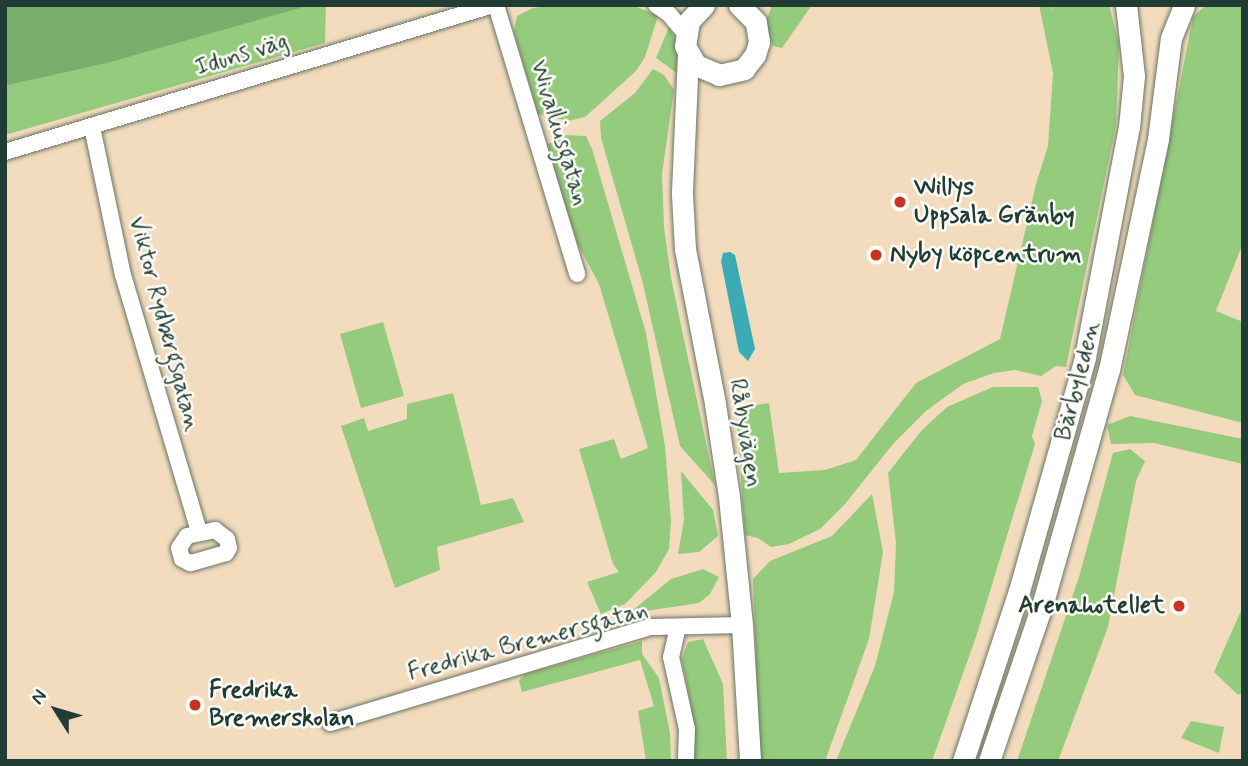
<!DOCTYPE html>
<html>
<head>
<meta charset="utf-8">
<style>
  body { margin:0 }
  #map { position:relative; width:1248px; height:766px; overflow:hidden; background:#f3dcbe; font-family:Mynerve,sans-serif }
  div>[style] { position:absolute }
  [style*='--x'] { left:calc(var(--x)*1px); top:calc(var(--y)*1px); width:calc(var(--w)*1px); rotate:calc(var(--a)*1deg) }
  .green>* { inset:0; background:#95cb7c }
  .forest>* { inset:0; background:#78af6c }
  .water>* { inset:0; background:#3bacb4 }
  .roads { filter:drop-shadow(0 0 2px #697564) drop-shadow(0 0 2px #697564) }
  .minor>* { height:16px; margin:-8px; padding:0 8px; transform-origin:8px; border-radius:8px; background:#fff }
  .major>* { height:21px; margin:-10.5px; padding:0 10.5px; transform-origin:10.5px; border-radius:10.5px; background:#fff }
  .dots>* { width:19px; height:19px; translate:-50% -50%; box-sizing:border-box; border:4px solid #fdfcf7; border-radius:50% }
  span { translate:-50% -50%; white-space:nowrap; text-align:center; line-height:1.15; -webkit-text-stroke:5px #fdfcf7; paint-order:stroke }
  .street-label { font-size:24px; color:#1f3d34 }
  .poi-label { font-size:24px; color:#1f3d34; font-weight:700 }
  .left { translate:0 -50%; text-align:left }
  .right { translate:-100% -50%; text-align:right }
  .frame { position:absolute; inset:0; border:7px solid #1f3d34; pointer-events:none }
  .north { position:absolute; left:21px; top:675px; width:70px; height:70px; -webkit-text-stroke:5px #fdfcf7; paint-order:stroke; rotate:307deg; font-size:19px; font-weight:700; line-height:28px; text-align:center; color:#1f3d34 }
  .north::after { content:''; display:block; margin:auto; width:24px; height:32px; background:#1f3d34; clip-path:polygon(50% 0,100% 100%,50% 72%,0 100%) }
</style>
</head>
<body>
<div id="map">
  <div class="green">
    <i style="clip-path:polygon(311px 5px,326px 5px,325px 43px,5px 135px,5px 86px,108px 63px)"></i>
    <i style="clip-path:polygon(553px 5px,633px 5px,658px 16px,645px 57px,636px 71px,585px 117px,568px 121px,538px 114px,514px 32px,517px 16px,533px 8px)"></i>
    <i style="clip-path:polygon(772px 5px,812px 5px,782px 48px,773px 46px,765px 24px)"></i>
    <i style="clip-path:polygon(1039px 5px,1050px 5px,1054px 13px,1051px 5px,1109px 5px,1119px 44px,1116px 125px,1066px 367px,1056px 366px,1041px 376px,1015px 370px,994px 373px,963px 384px,926px 411px,893px 444px,845px 504px,820px 529px,789px 544px,771px 547px,758px 538px,745px 535px,737px 422px,754px 405px,769px 403px,779px 473px,825px 470px,856px 460px,916px 383px,1000px 339px,1036px 184px,1048px 146px,1053px 73px)"></i>
    <i style="clip-path:polygon(1206px 5px,1243px 5px,1243px 243px,1216px 311px,1243px 322px,1243px 423px,1135px 395px,1123px 375px,1193px 17px)"></i>
    <i style="clip-path:polygon(669px 27px,676px 40px,678px 74px,656px 58px)"></i>
    <i style="clip-path:polygon(653px 69px,664px 75px,674px 90px,662px 174px,664px 227px,671px 278px,715px 485px,680px 446px,642px 280px,601px 138px,600px 121px,635px 93px)"></i>
    <i style="clip-path:polygon(566px 135px,586px 136px,592px 149px,646px 333px,665px 446px,671px 521px,669px 549px,656px 572px,625px 604px,601px 614px,587px 582px,619px 572px,613px 564px,579px 449px,614px 439px,621px 459px,648px 448px,599px 284px,578px 245px,546px 145px)"></i>
    <i style="clip-path:polygon(383px 322px,404px 396px,361px 408px,340px 334px)"></i>
    <i style="clip-path:polygon(993px 387px,1038px 387px,1042px 401px,1032px 436px,1035px 444px,976px 637px,932px 761px,836px 761px,875px 666px,894px 592px,896px 543px,888px 473px,921px 431px,947px 407px)"></i>
    <i style="clip-path:polygon(453px 393px,481px 505px,513px 498px,524px 522px,437px 547px,440px 570px,395px 588px,341px 426px,364px 418px,368px 431px,407px 419px,407px 404px)"></i>
    <i style="clip-path:polygon(1130px 416px,1243px 439px,1243px 464px,1154px 443px,1111px 444px,1107px 425px)"></i>
    <i style="clip-path:polygon(1130px 449px,1145px 461px,1136px 481px,1108px 627px,1058px 761px,1017px 761px,1079px 577px,1113px 453px)"></i>
    <i style="clip-path:polygon(681px 471px,713px 510px,718px 536px,699px 552px,678px 554px,684px 520px)"></i>
    <i style="clip-path:polygon(872px 494px,883px 552px,869px 639px,825px 761px,762px 761px,759px 746px,753px 579px,770px 561px,832px 536px)"></i>
    <i style="clip-path:polygon(703px 569px,719px 577px,710px 594px,699px 603px,639px 612px,633px 610px,671px 579px)"></i>
    <i style="clip-path:polygon(1243px 606px,1243px 695px,1237px 694px,1214px 672px)"></i>
    <i style="clip-path:polygon(703px 639px,723px 684px,727px 761px,692px 761px,691px 706px,682px 659px,688px 642px)"></i>
    <i style="clip-path:polygon(642px 641px,642px 654px,659px 678px,670px 733px,671px 761px,646px 761px,638px 711px,654px 706px,640px 660px,522px 692px,519px 681px,525px 674px)"></i>
    <i style="clip-path:polygon(1191px 721px,1224px 727px,1219px 753px,1181px 738px)"></i>
  </div>
  <div class="forest">
    <i style="clip-path:polygon(5px 5px,311px 5px,108px 63px,5px 86px)"></i>
  </div>
  <div class="water">
    <i style="clip-path:polygon(730px 252px,735px 255px,755px 349px,748px 361px,739px 352px,721px 261px,723px 253px)"></i>
  </div>
  <div class="roads">
    <div class="minor">
      <i style="--x:496;--y:5;--w:281;--a:73.2"></i>
      <i style="--x:656;--y:5;--w:16;--a:35"></i>
      <i style="--x:669;--y:14;--w:25;--a:50"></i>
      <i style="--x:92;--y:127;--w:151;--a:78.2"></i>
      <i style="--x:123;--y:275;--w:268;--a:73.5"></i>
      <i style="--x:5;--y:152;--w:510;--a:-16.76"></i>
      <i style="--x:215;--y:530;--w:15;--a:37"></i>
      <i style="--x:227;--y:539;--w:9;--a:77"></i>
      <i style="--x:229;--y:548;--w:6;--a:121"></i>
      <i style="--x:226;--y:553;--w:37;--a:164"></i>
      <i style="--x:190;--y:563;--w:9;--a:-153"></i>
      <i style="--x:182;--y:559;--w:11;--a:-105"></i>
      <i style="--x:179;--y:548;--w:14;--a:-56"></i>
      <i style="--x:187;--y:536;--w:29;--a:-12"></i>
      <i style="--x:678;--y:627;--w:31;--a:103"></i>
      <i style="--x:671;--y:657;--w:74;--a:77.5"></i>
      <i style="--x:687;--y:729;--w:32;--a:92"></i>
      <i style="--x:330;--y:723;--w:335;--a:-16.7"></i>
      <i style="--x:651;--y:627;--w:91;--a:-1.3"></i>
    </div>
    <div class="major">
      <i style="--x:704;--y:5;--w:22;--a:133"></i>
      <i style="--x:689;--y:21;--w:25;--a:99"></i>
      <i style="--x:685;--y:46;--w:22;--a:60"></i>
      <i style="--x:696;--y:65;--w:25;--a:23"></i>
      <i style="--x:719;--y:75;--w:26;--a:-13"></i>
      <i style="--x:744;--y:69;--w:18;--a:-52"></i>
      <i style="--x:755;--y:55;--w:14;--a:-73"></i>
      <i style="--x:759;--y:42;--w:20;--a:-99"></i>
      <i style="--x:756;--y:22;--w:24;--a:-135"></i>
      <i style="--x:688;--y:54;--w:140;--a:92.5"></i>
      <i style="--x:682;--y:194;--w:55;--a:86.9"></i>
      <i style="--x:685;--y:249;--w:158;--a:79"></i>
      <i style="--x:715;--y:404;--w:94;--a:81.4"></i>
      <i style="--x:729;--y:497;--w:129;--a:84.2"></i>
      <i style="--x:742;--y:625;--w:136;--a:86.6"></i>
      <i style="--x:963;--y:761;--w:179;--a:-71.8"></i>
      <i style="--x:1019;--y:591;--w:243;--a:-74.2"></i>
      <i style="--x:1085;--y:357;--w:234;--a:-79.2"></i>
      <i style="--x:1129;--y:127;--w:51;--a:-84.4"></i>
      <i style="--x:1134;--y:76;--w:71;--a:-96.4"></i>
      <i style="--x:989;--y:761;--w:171;--a:-71.2"></i>
      <i style="--x:1044;--y:599;--w:238;--a:-74.2"></i>
      <i style="--x:1109;--y:370;--w:236;--a:-78"></i>
      <i style="--x:1158;--y:139;--w:102;--a:-82.7"></i>
      <i style="--x:1171;--y:38;--w:35;--a:-68"></i>
    </div>
  </div>
  <div class="dots">
    <i style="left:900px;top:202px;background:#c8321e"></i>
    <i style="left:876px;top:255px;background:#c8321e"></i>
    <i style="left:1179px;top:606px;background:#c8321e"></i>
    <i style="left:195px;top:705px;background:#c8321e"></i>
  </div>
  <div class="street-label">
    <span style="left:242px;top:55px;rotate:-17deg">Iduns väg</span>
    <span style="left:559px;top:133px;rotate:73deg">Wivalliusgatan</span>
    <span style="left:164px;top:324px;rotate:75deg">Viktor Rydbergsgatan</span>
    <span style="left:1078px;top:381px;rotate:-76deg">Bärbyleden</span>
    <span style="left:745px;top:433px;rotate:81deg">Råbyvägen</span>
    <span style="left:528px;top:642px;rotate:-15deg">Fredrika Bremersgatan</span>
  </div>
  <div class="poi-label">
    <span class="left" style="left:914px;top:202px">Willys<br>Uppsala Gränby</span>
    <span class="left" style="left:890px;top:255px">Nyby köpcentrum</span>
    <span class="right" style="left:1165px;top:606px">Arenahotellet</span>
    <span class="left" style="left:209px;top:705px">Fredrika<br>Bremerskolan</span>
  </div>
  <div class="frame"></div>
  <div class="north">N</div>
</div>
</body>
</html>
